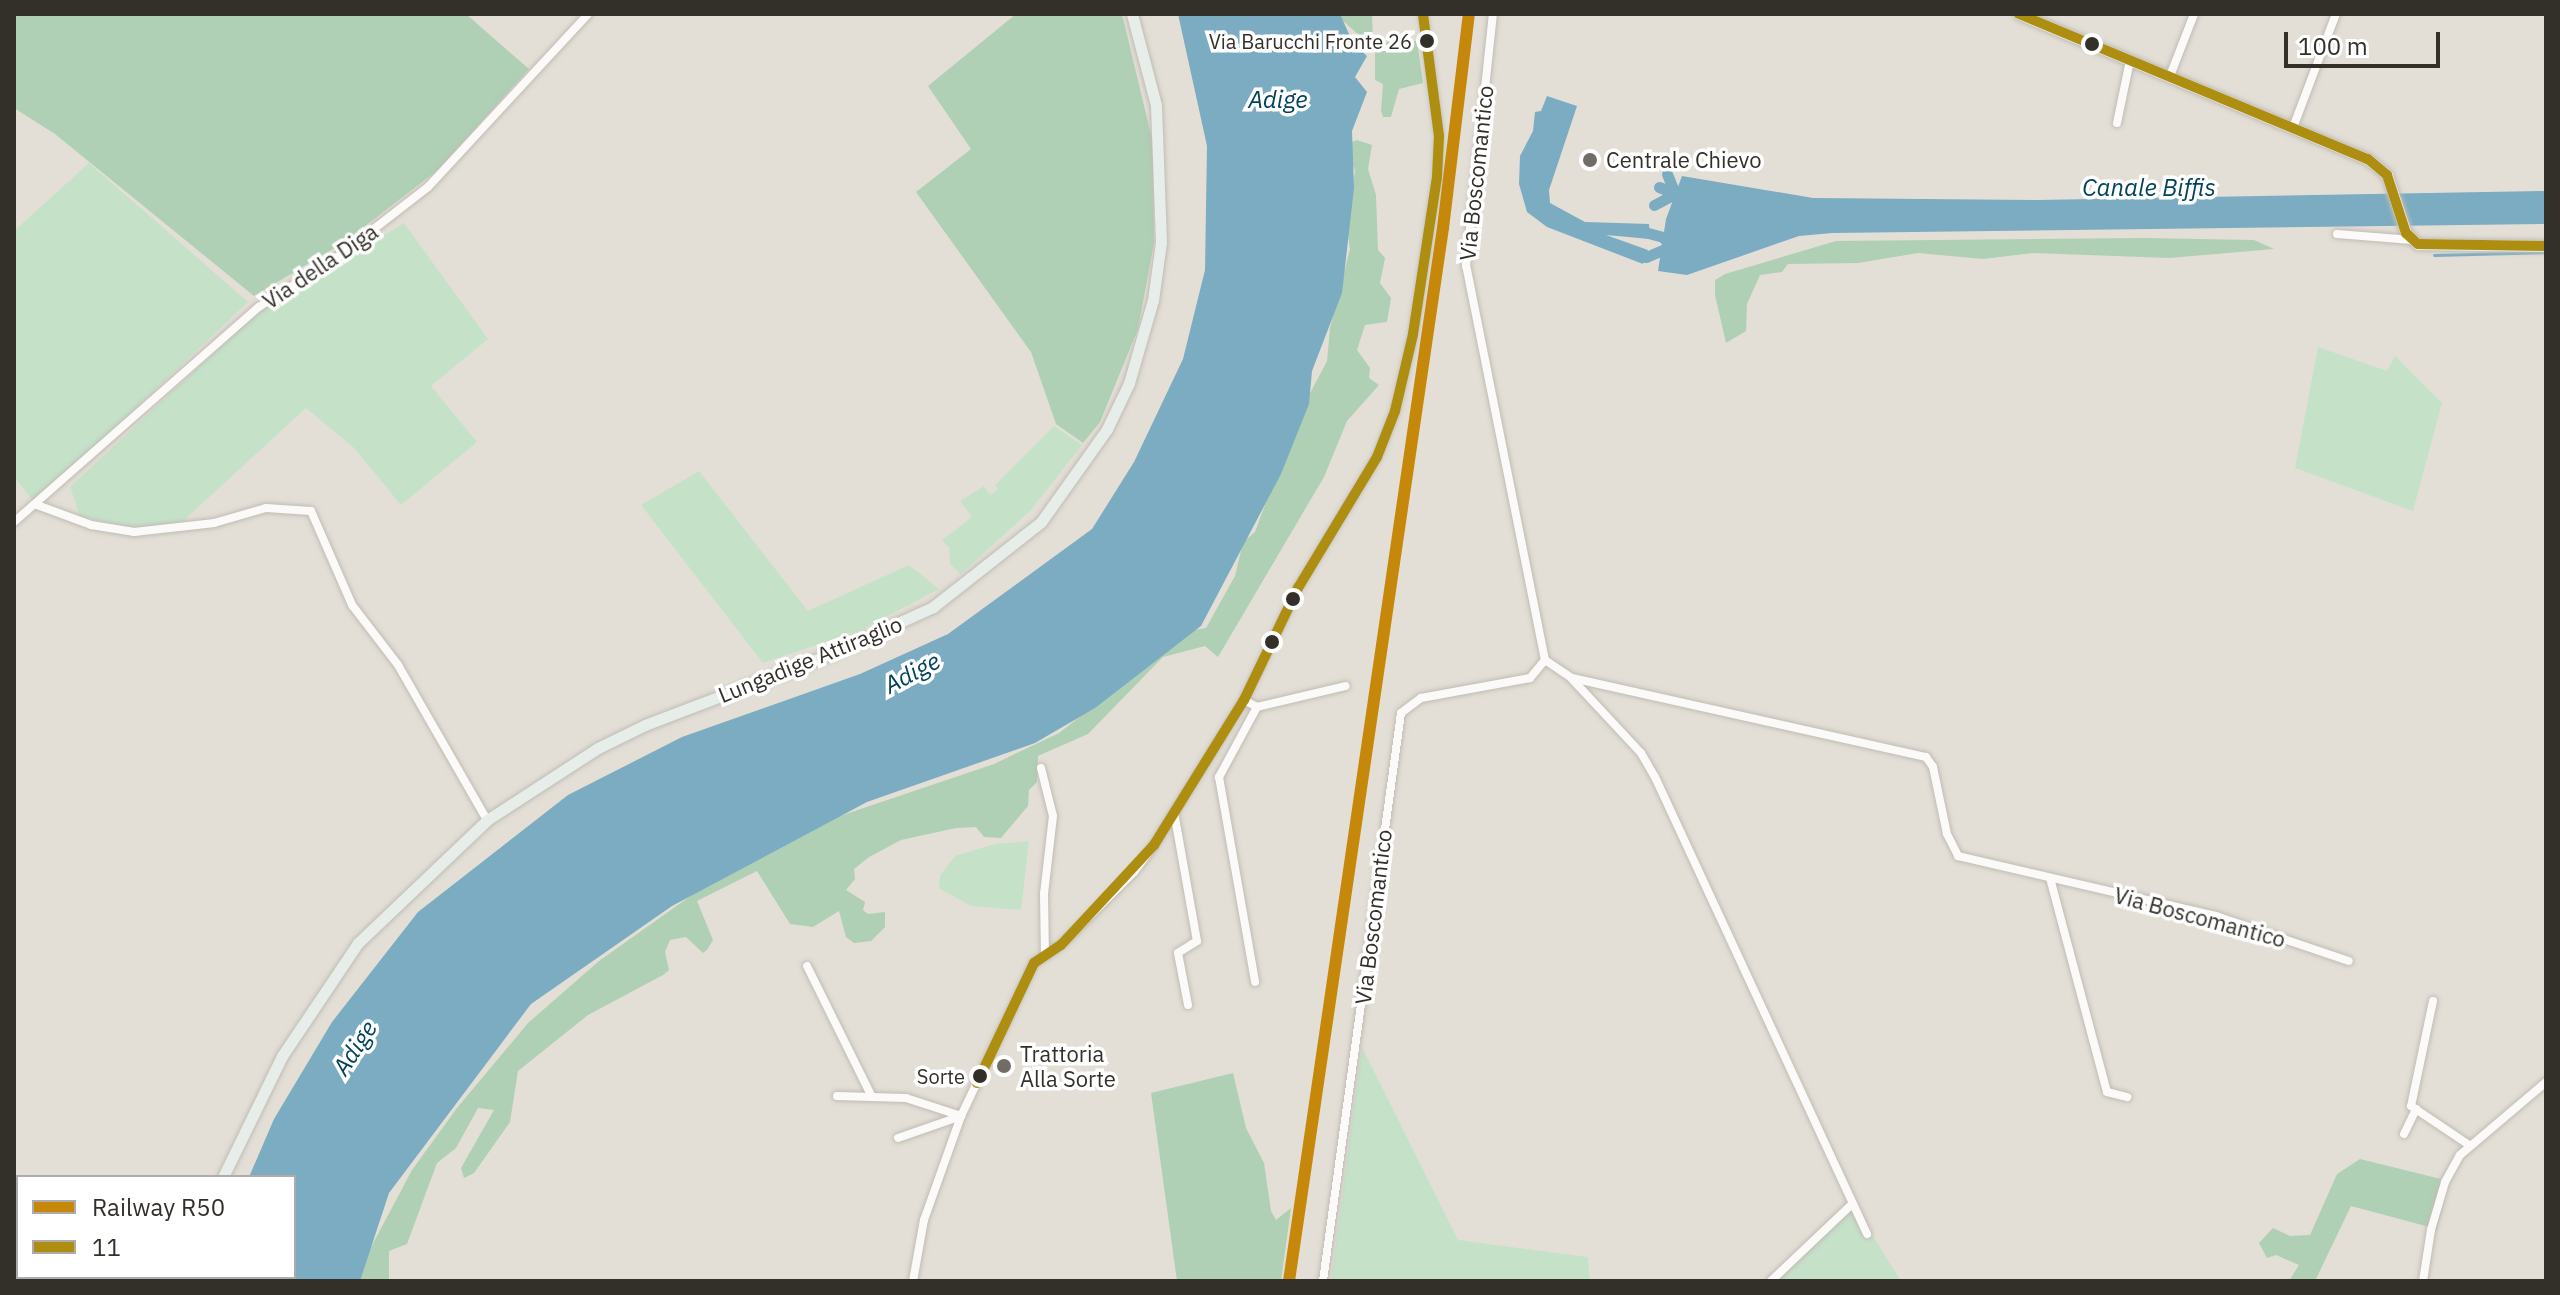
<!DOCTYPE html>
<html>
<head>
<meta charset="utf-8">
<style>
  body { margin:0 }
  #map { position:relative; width:2560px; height:1295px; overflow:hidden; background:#e3dfd6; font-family:"IBM Plex Sans",sans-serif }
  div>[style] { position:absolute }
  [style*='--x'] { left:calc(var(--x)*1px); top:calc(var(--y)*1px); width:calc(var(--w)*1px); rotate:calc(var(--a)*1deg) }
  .green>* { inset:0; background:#c5e2c9 }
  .forest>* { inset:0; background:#afd0b5 }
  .water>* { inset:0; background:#7bacc2 }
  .stream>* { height:3px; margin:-1.5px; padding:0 1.5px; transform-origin:1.5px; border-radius:1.5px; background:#7bacc2 }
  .canal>* { height:11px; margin:-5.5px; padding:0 5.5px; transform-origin:5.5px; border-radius:5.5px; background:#7bacc2 }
  .roads { filter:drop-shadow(0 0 2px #c0bcb5) drop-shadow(0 0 2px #c0bcb5) }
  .street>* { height:8px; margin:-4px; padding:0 4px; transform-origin:4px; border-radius:4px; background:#fbfaf9 }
  .secondary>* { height:11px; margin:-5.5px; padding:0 5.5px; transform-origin:5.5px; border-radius:5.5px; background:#e7ede9 }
  .primary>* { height:12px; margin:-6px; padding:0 6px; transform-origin:6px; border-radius:6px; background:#d4dfd9 }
  .bus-1>* { height:10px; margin:-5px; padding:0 5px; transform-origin:5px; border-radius:5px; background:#ad8e11 }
  .rail-1>* { height:12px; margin:-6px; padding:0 6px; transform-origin:6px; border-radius:6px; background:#c6880a }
  .dots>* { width:22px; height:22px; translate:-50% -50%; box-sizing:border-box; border:4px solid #fff; border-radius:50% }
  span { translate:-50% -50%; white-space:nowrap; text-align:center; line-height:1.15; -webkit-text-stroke:7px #fff; paint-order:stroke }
  .bus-label { font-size:20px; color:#33302a }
  .right { translate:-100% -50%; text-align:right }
  .poi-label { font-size:22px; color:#33302a }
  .left { translate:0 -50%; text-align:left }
  .street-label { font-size:22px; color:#33302a }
  .water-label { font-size:24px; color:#03425b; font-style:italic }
  .frame { position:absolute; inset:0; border:16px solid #33302a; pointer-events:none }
  .legend { position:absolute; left:16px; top:1175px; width:280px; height:104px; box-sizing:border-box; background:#fff; border:2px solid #adacaa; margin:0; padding:10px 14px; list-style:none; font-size:24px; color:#33302a }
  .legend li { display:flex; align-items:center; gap:16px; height:40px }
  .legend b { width:40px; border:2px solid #adacaa }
  .scale { position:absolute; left:2284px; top:32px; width:156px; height:36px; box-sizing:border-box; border:4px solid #33302a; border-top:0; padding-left:10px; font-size:24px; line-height:28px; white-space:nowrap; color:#33302a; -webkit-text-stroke:6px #fff; paint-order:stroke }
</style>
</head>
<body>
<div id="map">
  <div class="green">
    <i style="clip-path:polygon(89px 163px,248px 302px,35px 503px,14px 477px,14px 231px)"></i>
    <i style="clip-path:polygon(404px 223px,488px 339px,431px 386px,477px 442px,401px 505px,354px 448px,306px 408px,182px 522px,134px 529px,80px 516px,70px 487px,259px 311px)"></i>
    <i style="clip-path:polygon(2318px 347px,2387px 371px,2395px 356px,2442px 403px,2413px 511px,2295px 468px)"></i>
    <i style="clip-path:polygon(1054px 426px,1082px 445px,1031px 510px,961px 574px,950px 564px,949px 548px,942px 540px,972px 517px,960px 501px,984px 486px,990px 495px,998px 489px,995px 485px)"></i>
    <i style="clip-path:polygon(699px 471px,808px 611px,909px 565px,939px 589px,859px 631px,763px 663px,641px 505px)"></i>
    <i style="clip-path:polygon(1029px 841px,1021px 910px,971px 906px,939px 888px,940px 876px,955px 856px,995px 844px)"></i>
    <i style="clip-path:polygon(1362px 1047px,1458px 1240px,1588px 1257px,1590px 1281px,1331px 1281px)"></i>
    <i style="clip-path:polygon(1853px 1204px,1901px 1281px,1777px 1281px,1783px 1271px)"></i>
  </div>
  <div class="forest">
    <i style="clip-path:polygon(14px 14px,466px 14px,529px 69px,439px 169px,343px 243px,254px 296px,55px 134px,14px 108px)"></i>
    <i style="clip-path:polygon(1016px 14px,1122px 14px,1153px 143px,1154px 243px,1138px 329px,1100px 422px,1083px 443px,1056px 424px,1031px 352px,916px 192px,971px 149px,928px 86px)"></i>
    <i style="clip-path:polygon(1335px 14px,1372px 14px,1373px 43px,1417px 41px,1423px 83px,1399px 89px,1391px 117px,1383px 117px,1381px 111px,1383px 84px,1375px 80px,1375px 49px)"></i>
    <i style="clip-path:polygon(1357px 140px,1372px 145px,1368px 169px,1376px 195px,1378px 250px,1385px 258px,1380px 283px,1391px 298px,1387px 322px,1365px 325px,1357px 350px,1370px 368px,1369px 378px,1379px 385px,1347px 421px,1324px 477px,1218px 657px,1205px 646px,1163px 657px,1088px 734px,1038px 756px,1037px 782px,1029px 790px,1028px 806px,1001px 838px,984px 837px,976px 827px,956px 828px,901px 840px,869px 857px,854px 869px,855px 879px,846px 890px,865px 902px,863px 910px,868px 914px,885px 912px,885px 927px,871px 941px,854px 943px,846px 937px,839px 911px,813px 927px,790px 924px,757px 871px,697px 901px,713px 940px,707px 950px,703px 953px,686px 937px,670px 940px,665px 952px,669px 970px,663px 975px,588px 1015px,518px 1071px,510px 1122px,474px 1173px,464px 1178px,461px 1168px,494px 1110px,478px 1108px,456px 1148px,437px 1163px,407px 1244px,389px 1251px,389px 1281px,353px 1281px,412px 1170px,457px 1108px,528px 1023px,599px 961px,699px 890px,831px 819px,994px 764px,1059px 733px,1189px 631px,1206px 628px,1235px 576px,1243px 542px,1255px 532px,1296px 420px,1327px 361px,1330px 328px,1350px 249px,1347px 229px,1355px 171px,1346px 144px)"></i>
    <i style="clip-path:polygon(2144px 238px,2254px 240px,2274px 249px,2169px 258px,2033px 253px,1983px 259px,1918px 253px,1858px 263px,1788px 264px,1782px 272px,1760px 275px,1747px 304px,1746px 331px,1726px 343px,1715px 295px,1715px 280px,1725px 274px,1836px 241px)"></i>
    <i style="clip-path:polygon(1233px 1073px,1246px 1128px,1264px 1163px,1271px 1211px,1276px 1220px,1291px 1208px,1281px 1281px,1177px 1281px,1151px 1093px)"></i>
    <i style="clip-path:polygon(2360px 1159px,2449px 1181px,2437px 1229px,2351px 1206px,2315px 1281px,2289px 1281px,2299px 1265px,2276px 1255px,2267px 1258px,2259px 1243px,2273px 1228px,2290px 1236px,2310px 1235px,2337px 1174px)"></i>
  </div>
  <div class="water">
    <i style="clip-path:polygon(1178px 14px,1340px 14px,1353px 43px,1367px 56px,1355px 77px,1367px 92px,1352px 131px,1354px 188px,1342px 293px,1312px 371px,1309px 404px,1281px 474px,1201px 626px,1095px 708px,1035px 743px,867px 802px,672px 906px,531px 1004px,389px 1193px,360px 1281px,204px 1281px,294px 1277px,294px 1177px,249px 1177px,274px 1119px,332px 1022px,418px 912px,568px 795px,682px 737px,860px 674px,948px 634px,1092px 529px,1134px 462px,1183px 359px,1205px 270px,1207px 146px)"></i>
    <i style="clip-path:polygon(1547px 96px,1577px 106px,1549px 190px,1550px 203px,1585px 222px,1649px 224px,1650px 239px,1606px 235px,1648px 250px,1643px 264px,1547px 227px,1527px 212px,1519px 184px,1520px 156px,1533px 131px,1535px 112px,1541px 111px)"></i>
    <i style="clip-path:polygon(1682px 176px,1813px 198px,2038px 200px,2546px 191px,2546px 224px,1832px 233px,1799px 236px,1687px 275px,1658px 271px,1666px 219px)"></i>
  </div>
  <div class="stream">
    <i style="--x:2434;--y:255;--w:112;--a:-1.5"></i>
  </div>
  <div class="canal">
    <i style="--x:1667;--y:174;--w:22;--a:68"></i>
    <i style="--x:1659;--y:187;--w:30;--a:21"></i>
    <i style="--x:1654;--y:205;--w:24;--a:-28"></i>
    <i style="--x:1637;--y:230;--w:27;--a:15"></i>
    <i style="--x:1663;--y:237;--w:11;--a:52"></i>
    <i style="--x:1633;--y:252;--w:14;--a:21"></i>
    <i style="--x:1646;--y:257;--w:28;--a:-23"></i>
  </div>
  <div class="roads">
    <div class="street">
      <i style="--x:2170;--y:76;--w:66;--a:-68.8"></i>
      <i style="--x:2117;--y:123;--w:64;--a:-78.3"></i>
      <i style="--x:2294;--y:125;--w:119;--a:-69.3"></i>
      <i style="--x:2337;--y:234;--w:75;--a:4.6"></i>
      <i style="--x:37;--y:505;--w:58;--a:20.3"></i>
      <i style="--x:91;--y:525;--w:44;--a:9.2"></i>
      <i style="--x:134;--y:532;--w:81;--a:-6.4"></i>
      <i style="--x:214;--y:523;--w:54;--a:-16.1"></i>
      <i style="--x:266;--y:508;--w:45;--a:3.8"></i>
      <i style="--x:311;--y:511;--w:103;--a:66.4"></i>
      <i style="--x:352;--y:605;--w:76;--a:52.5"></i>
      <i style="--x:398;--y:665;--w:179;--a:60.1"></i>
      <i style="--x:14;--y:522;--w:326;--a:-41.3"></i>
      <i style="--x:259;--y:307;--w:95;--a:-32.5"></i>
      <i style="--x:339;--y:256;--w:113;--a:-37.8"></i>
      <i style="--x:428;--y:187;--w:236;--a:-47.2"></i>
      <i style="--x:1545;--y:660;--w:32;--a:34"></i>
      <i style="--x:1572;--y:678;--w:363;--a:12.6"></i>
      <i style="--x:1926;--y:757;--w:12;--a:55"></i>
      <i style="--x:1933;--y:767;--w:68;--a:78.2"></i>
      <i style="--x:1947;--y:834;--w:25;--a:63"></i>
      <i style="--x:1958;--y:856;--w:265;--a:13.1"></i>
      <i style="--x:2216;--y:916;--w:140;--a:18.7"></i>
      <i style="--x:1572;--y:679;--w:101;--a:47"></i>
      <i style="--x:1641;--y:753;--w:28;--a:60"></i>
      <i style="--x:1655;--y:777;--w:504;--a:65.11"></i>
      <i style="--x:1244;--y:700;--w:15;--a:28"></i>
      <i style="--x:1257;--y:707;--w:80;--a:118.5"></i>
      <i style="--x:1219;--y:777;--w:208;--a:80"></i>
      <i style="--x:1257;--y:707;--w:91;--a:-13.3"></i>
      <i style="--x:1041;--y:768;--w:49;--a:76"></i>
      <i style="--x:1053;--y:816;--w:79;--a:96.6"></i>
      <i style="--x:1044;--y:894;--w:62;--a:89.1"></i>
      <i style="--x:1174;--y:812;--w:131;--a:79.9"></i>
      <i style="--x:1197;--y:941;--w:22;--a:148"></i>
      <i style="--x:1178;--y:953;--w:53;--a:79.1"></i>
      <i style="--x:2050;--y:878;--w:221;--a:75.1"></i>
      <i style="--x:2107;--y:1092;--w:21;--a:14"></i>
      <i style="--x:807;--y:966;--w:144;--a:63.6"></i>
      <i style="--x:2433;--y:1001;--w:107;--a:101.8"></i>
      <i style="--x:2411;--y:1106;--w:70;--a:33.9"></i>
      <i style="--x:837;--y:1096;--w:69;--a:1.7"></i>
      <i style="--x:906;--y:1098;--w:58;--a:18.1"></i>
      <i style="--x:2404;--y:1134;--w:28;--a:-64"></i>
      <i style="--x:898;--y:1138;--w:67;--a:-19.2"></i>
      <i style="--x:913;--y:1281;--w:62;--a:-79.8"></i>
      <i style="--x:924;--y:1220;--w:110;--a:-70.4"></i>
      <i style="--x:961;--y:1116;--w:170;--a:-64.5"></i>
      <i style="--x:1034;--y:963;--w:32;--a:-34"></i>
      <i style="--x:1061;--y:945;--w:103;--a:-45"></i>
      <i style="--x:1134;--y:872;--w:34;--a:-53"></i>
      <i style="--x:1154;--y:845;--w:171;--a:-58.2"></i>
      <i style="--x:1244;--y:700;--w:124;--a:-64.3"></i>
      <i style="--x:1298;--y:588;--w:153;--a:-58.9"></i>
      <i style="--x:1377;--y:457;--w:49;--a:-68.6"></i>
      <i style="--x:1395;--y:411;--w:79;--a:-76.8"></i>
      <i style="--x:1413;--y:334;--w:159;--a:-81.3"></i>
      <i style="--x:1437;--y:177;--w:41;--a:-87.2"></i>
      <i style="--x:1439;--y:136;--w:123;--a:-97.5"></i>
      <i style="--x:1323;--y:1281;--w:573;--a:-82.18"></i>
      <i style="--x:1401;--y:713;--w:25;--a:-37"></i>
      <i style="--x:1421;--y:698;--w:111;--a:-10.4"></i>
      <i style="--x:1530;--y:678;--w:23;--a:-50"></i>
      <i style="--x:1545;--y:660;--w:402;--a:-101.3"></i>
      <i style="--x:1466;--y:266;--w:253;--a:-83.9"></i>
      <i style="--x:1771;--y:1281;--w:112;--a:-43.5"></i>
      <i style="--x:2423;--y:1281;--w:52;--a:-81.1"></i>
      <i style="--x:2431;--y:1230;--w:50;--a:-73.7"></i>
      <i style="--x:2445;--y:1182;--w:31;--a:-61"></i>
      <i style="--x:2460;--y:1155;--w:113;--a:-40.3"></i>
    </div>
    <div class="secondary">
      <i style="--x:2019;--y:14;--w:378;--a:22.6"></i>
      <i style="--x:2368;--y:159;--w:25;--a:40"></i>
      <i style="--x:2387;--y:175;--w:61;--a:71.9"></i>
      <i style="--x:2406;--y:233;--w:16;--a:43"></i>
      <i style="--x:2418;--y:244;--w:128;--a:0.9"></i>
      <i style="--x:223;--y:1177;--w:135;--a:-64"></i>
      <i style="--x:282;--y:1056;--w:136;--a:-56.1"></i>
      <i style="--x:358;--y:943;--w:178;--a:-43.6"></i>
      <i style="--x:487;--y:820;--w:132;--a:-33"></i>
      <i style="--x:598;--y:748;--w:52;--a:-26.1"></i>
      <i style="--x:645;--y:725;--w:191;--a:-20.9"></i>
      <i style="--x:823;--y:657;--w:121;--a:-24.4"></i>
      <i style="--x:933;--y:607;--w:137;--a:-38.2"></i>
      <i style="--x:1041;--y:522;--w:114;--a:-54.6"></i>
      <i style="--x:1107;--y:429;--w:51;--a:-64.4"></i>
      <i style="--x:1129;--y:383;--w:86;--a:-73.9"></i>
      <i style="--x:1153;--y:300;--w:59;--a:-82.1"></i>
      <i style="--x:1161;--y:242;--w:137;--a:-92.1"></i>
      <i style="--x:1156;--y:105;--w:94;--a:-104.8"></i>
      <i style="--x:177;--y:1281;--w:4;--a:-76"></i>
    </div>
    <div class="primary">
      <i style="--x:14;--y:1280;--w:1;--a:45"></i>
    </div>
  </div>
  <div class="bus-1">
    <i style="--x:2019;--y:14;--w:378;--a:22.6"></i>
    <i style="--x:2368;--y:159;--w:25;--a:40"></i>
    <i style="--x:2387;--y:175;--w:61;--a:71.9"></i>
    <i style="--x:2406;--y:233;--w:16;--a:43"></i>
    <i style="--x:2418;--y:244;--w:128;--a:0.9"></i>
    <i style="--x:977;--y:1083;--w:133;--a:-64.6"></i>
    <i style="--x:1034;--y:963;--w:32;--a:-34"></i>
    <i style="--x:1061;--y:945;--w:137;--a:-47.1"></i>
    <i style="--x:1154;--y:845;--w:171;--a:-58.2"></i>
    <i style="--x:1244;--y:700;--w:124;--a:-64.3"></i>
    <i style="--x:1298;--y:588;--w:153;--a:-58.9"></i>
    <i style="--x:1377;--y:457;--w:49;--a:-68.6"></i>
    <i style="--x:1395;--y:411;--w:79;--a:-76.8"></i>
    <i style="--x:1413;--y:334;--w:159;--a:-81.3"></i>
    <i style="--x:1437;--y:177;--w:41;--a:-87.2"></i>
    <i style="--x:1439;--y:136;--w:123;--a:-97.5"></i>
  </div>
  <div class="rail-1">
    <i style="--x:1289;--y:1281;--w:1064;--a:-81.68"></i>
    <i style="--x:1443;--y:228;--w:216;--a:-83.1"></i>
  </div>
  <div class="dots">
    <i style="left:1427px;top:41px;background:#33302a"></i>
    <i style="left:2092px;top:44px;background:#33302a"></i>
    <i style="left:1590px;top:160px;background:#716d66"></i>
    <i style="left:1293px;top:599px;background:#33302a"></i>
    <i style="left:1272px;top:642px;background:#33302a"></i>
    <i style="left:1004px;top:1066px;background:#716d66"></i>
    <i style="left:980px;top:1076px;background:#33302a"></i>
  </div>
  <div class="bus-label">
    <span class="right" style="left:1412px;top:41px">Via Barucchi Fronte 26</span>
    <span class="right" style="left:965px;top:1076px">Sorte</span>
  </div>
  <div class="poi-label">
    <span class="left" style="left:1606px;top:160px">Centrale Chievo</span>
    <span class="left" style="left:1020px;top:1066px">Trattoria<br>Alla Sorte</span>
  </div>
  <div class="street-label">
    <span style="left:1476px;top:173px;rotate:-84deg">Via Boscomantico</span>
    <span style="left:320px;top:266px;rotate:-34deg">Via della Diga</span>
    <span style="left:810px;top:659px;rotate:-22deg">Lungadige Attiraglio</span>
    <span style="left:1373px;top:917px;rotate:-83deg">Via Boscomantico</span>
    <span style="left:2200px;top:917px;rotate:15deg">Via Boscomantico</span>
  </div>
  <div class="water-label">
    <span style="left:1278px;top:100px">Adige</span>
    <span style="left:2149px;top:188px">Canale Biffis</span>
    <span style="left:912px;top:673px;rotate:-28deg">Adige</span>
    <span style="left:355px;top:1048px;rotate:-57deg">Adige</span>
  </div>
  <div class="frame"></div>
  <ul class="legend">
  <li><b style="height:10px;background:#c6880a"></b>Railway R50</li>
  <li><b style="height:10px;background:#ad8e11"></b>11</li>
  </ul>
  <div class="scale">100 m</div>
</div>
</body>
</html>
